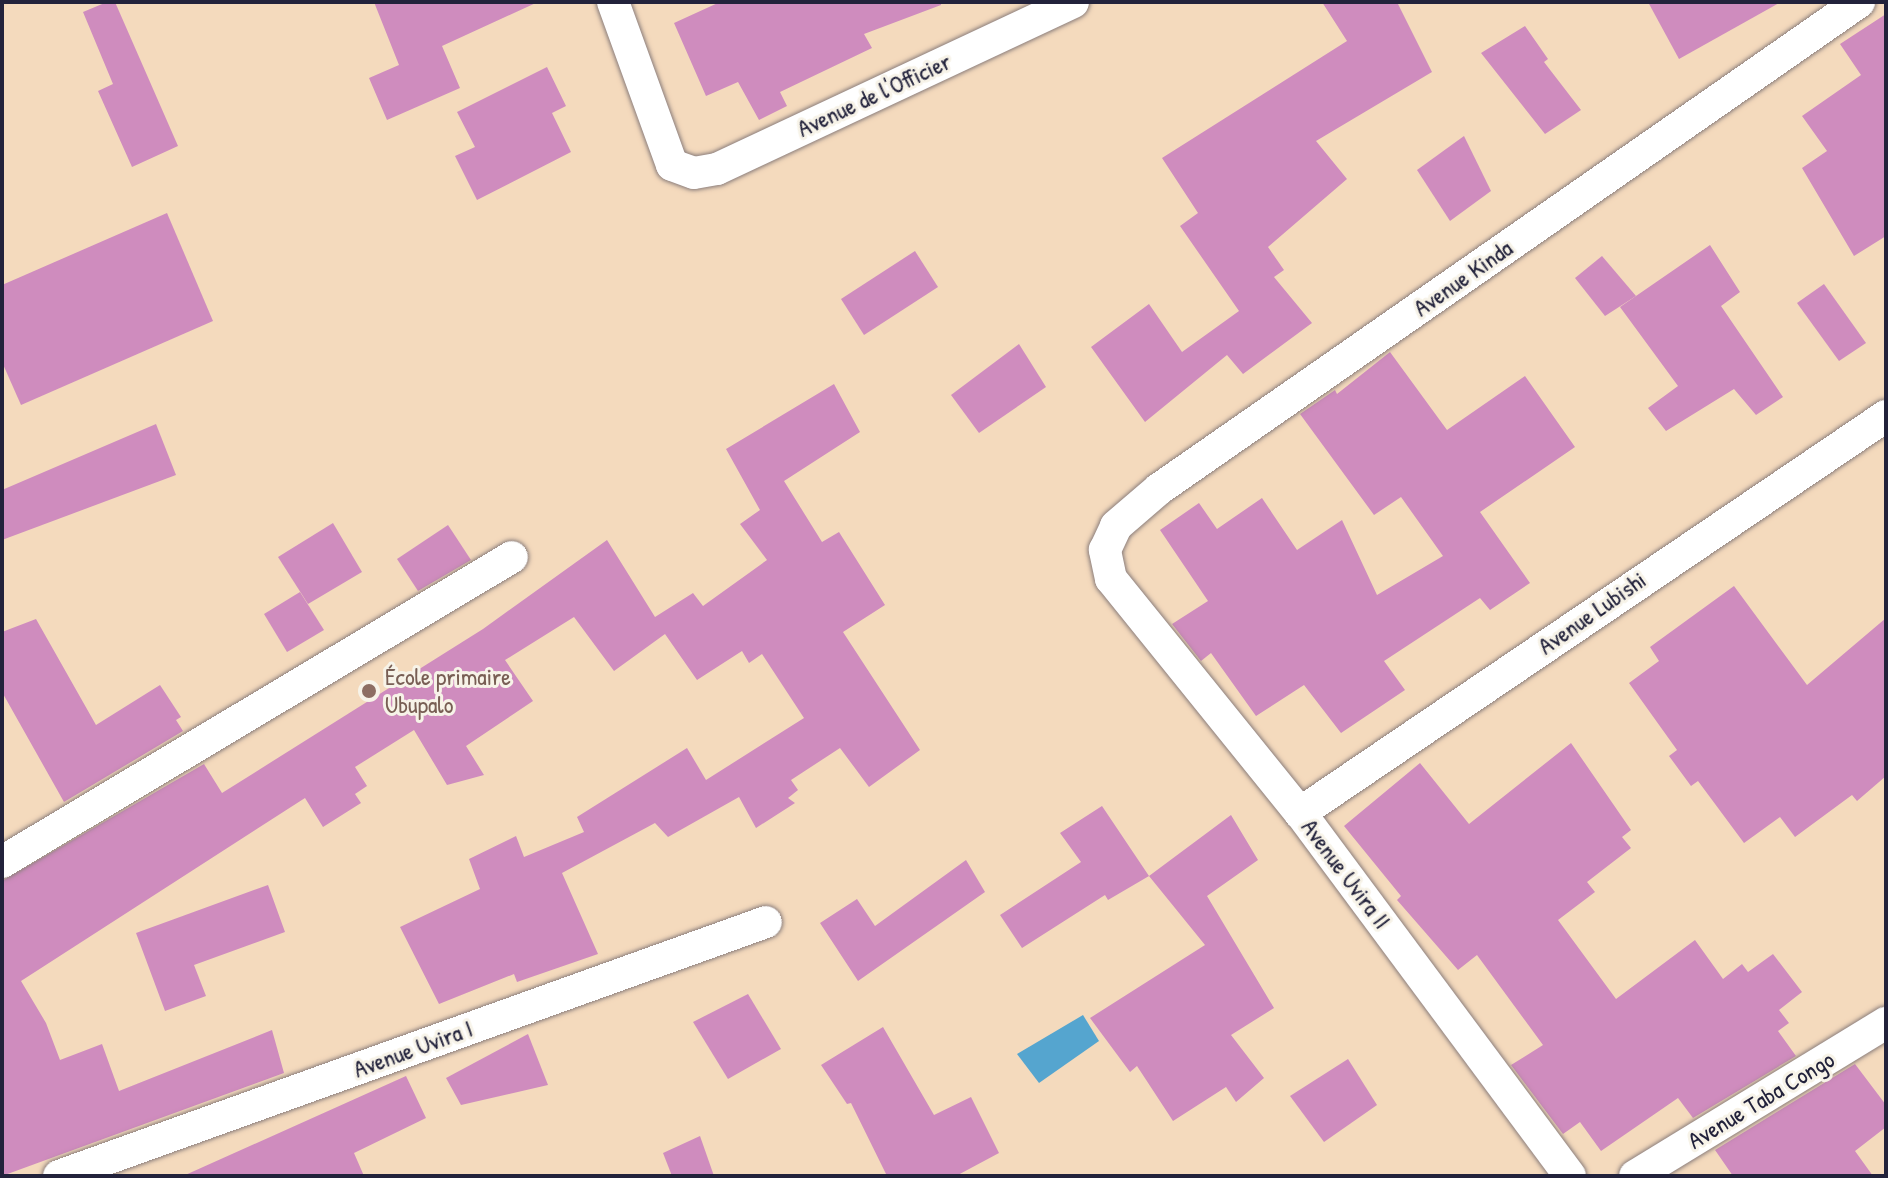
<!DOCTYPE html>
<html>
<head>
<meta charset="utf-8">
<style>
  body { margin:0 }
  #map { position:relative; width:1888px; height:1178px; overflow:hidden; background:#f4dabd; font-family:"Patrick Hand",sans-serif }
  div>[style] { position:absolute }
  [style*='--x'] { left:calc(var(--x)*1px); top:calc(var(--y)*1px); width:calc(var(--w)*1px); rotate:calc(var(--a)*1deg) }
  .water>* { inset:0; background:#55a5cf }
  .building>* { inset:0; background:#cf8cbe }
  .roads { filter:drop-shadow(0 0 2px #8b7e7c) drop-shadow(0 0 2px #8b7e7c) }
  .street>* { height:32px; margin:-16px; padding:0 16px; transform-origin:16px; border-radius:16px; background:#fff }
  .dots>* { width:22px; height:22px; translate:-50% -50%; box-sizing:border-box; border:4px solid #f7f3e8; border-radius:50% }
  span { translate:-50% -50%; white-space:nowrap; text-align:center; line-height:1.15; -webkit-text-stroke:6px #f7f3e8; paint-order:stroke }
  .street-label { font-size:24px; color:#22223b }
  .education-label { font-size:24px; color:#785e54 }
  .left { translate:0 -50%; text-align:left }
  .frame { position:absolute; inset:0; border:4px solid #22223b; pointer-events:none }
</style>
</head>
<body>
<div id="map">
  <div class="water">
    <i style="clip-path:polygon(1083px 1015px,1099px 1041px,1039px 1083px,1017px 1054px)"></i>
  </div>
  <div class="building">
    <i style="clip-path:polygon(107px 2px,115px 2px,178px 146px,132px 167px,98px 91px,113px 84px,83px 12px)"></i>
    <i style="clip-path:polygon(374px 2px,538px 2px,442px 46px,460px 88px,387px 120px,369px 78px,399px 65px)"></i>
    <i style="clip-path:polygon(720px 2px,941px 2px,941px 5px,864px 34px,872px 48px,780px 92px,787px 106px,759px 120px,738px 82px,706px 96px,674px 23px)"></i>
    <i style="clip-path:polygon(1322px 2px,1397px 2px,1432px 72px,1316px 141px,1347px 179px,1268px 247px,1284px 270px,1274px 277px,1312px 323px,1243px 374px,1227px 355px,1145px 422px,1091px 347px,1149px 304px,1182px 352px,1239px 311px,1180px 226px,1198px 213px,1162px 158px,1347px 41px)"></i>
    <i style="clip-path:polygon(1648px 2px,1781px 2px,1679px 59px)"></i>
    <i style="clip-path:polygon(1886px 14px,1886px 236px,1854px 256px,1802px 168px,1827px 151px,1802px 116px,1861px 75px,1840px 44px)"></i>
    <i style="clip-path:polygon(1525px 26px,1548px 59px,1544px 62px,1581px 110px,1545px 134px,1481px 53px)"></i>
    <i style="clip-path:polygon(547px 67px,566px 106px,552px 113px,571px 152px,477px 200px,455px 156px,475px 147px,457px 112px)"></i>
    <i style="clip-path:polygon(1464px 136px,1491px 191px,1450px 221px,1417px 170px)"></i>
    <i style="clip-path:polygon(167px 213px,213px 321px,21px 405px,2px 362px,2px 285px)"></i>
    <i style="clip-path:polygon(1710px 245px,1740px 292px,1721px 306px,1783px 397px,1756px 415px,1734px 389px,1666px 431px,1648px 408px,1678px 386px,1620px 307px)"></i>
    <i style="clip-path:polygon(915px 251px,938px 287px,864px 335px,841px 299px)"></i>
    <i style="clip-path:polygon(1602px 256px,1636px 296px,1605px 316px,1575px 278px)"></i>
    <i style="clip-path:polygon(1824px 284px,1866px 343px,1839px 361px,1797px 303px)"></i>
    <i style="clip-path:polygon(1019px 344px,1046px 387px,979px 433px,951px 395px)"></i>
    <i style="clip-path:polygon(1390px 352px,1447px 430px,1525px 376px,1575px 447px,1480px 512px,1530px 583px,1490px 610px,1480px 598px,1384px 661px,1405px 690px,1341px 733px,1304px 685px,1256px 716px,1211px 653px,1201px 661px,1172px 624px,1208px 601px,1160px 530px,1199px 503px,1217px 529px,1262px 498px,1297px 550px,1342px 520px,1377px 595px,1443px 556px,1401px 497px,1374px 515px,1300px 414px,1335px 390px,1337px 394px)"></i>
    <i style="clip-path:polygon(834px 384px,860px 432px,784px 481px,822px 542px,839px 532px,885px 605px,843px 632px,920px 750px,869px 787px,840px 748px,791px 780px,798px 790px,788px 798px,795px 803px,756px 828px,739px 797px,668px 837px,655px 823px,562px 873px,598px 954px,517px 982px,514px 974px,439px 1004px,400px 927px,480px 889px,469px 859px,516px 836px,524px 857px,584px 832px,577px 817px,687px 748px,706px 780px,804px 718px,762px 654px,749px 663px,742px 651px,697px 680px,665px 634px,614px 671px,574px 617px,505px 660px,533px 701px,466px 746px,484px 775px,447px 785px,414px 730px,355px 767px,367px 786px,355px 794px,361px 803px,323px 827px,305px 798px,21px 981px,46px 1023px,60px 1060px,102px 1044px,119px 1091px,272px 1030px,284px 1073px,2px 1176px,2px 881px,204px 764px,222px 793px,483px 629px,607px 540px,655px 617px,693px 593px,703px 606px,767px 560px,740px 524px,760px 510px,726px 449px)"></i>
    <i style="clip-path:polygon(156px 424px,176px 475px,2px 540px,2px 490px)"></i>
    <i style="clip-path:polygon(333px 523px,362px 572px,308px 604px,278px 557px)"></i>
    <i style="clip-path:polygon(448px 525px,471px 560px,418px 591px,397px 559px)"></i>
    <i style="clip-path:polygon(1734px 586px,1807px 685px,1886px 618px,1886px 776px,1857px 801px,1852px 795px,1795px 837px,1780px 817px,1744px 843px,1698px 781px,1691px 786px,1669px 756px,1677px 750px,1629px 683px,1659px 661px,1650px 647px)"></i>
    <i style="clip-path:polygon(300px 592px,324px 630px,287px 652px,264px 614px)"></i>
    <i style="clip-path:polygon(36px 619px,96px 725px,160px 685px,181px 717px,176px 720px,183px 731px,64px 802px,2px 692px,2px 632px)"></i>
    <i style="clip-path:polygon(1571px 743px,1631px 830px,1622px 837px,1631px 848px,1587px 882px,1595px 892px,1558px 920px,1616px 999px,1695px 940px,1723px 979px,1742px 964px,1748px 972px,1773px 954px,1802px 992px,1779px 1010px,1789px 1023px,1778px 1031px,1796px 1056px,1693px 1118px,1678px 1098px,1601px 1151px,1580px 1122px,1563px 1134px,1511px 1065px,1543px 1045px,1477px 955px,1458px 970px,1397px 900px,1401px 896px,1344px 826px,1420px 763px,1469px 824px)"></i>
    <i style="clip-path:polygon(1102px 806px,1149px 876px,1108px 900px,1105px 895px,1022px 948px,1000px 915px,1081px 862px,1060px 833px)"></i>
    <i style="clip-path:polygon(1231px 815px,1258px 860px,1207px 896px,1274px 1008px,1231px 1035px,1264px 1078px,1236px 1102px,1226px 1087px,1173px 1121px,1137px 1066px,1130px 1072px,1090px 1018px,1205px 945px,1149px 876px)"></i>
    <i style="clip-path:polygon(966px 860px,985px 892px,858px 981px,820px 923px,857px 899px,875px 926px)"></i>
    <i style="clip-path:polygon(268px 885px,285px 932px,194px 965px,206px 996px,165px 1011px,136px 933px)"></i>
    <i style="clip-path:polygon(748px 994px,781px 1049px,728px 1079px,693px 1022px)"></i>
    <i style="clip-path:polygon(883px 1027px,934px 1115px,971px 1097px,999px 1153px,956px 1176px,887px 1176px,851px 1103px,847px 1104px,821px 1065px)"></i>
    <i style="clip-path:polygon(528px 1034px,548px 1085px,461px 1105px,446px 1078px)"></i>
    <i style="clip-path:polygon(1348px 1059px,1377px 1105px,1324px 1142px,1290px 1096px)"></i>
    <i style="clip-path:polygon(1855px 1064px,1886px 1105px,1886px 1127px,1855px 1151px,1873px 1176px,1733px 1176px,1715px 1150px)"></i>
    <i style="clip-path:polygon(406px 1076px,426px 1118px,354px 1153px,364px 1176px,183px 1176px)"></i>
    <i style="clip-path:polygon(700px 1136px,714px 1176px,672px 1176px,663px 1153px)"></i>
  </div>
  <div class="roads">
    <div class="street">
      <i style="--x:613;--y:2;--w:173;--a:70.1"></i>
      <i style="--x:672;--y:165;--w:23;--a:20"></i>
      <i style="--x:694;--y:173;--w:23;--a:-10"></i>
      <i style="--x:717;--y:169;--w:393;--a:-25.1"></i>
      <i style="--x:1300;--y:813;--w:708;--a:-34.12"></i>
      <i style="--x:2;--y:862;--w:594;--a:-30.88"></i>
      <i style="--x:59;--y:1176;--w:751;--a:-19.76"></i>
      <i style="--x:1570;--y:1176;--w:452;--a:-126.6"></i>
      <i style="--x:1300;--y:813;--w:301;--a:-128.9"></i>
      <i style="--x:1111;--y:579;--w:30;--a:-102"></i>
      <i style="--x:1105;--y:550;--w:26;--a:-65"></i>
      <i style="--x:1116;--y:526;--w:57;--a:-40.7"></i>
      <i style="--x:1159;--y:489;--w:853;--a:-34.83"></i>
      <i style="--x:1635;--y:1176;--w:294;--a:-31.4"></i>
    </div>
  </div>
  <div class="dots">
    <i style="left:369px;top:691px;background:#8d6e63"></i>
  </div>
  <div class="street-label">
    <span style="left:874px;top:95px;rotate:-25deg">Avenue de l'Officier</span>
    <span style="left:1463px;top:278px;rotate:-35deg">Avenue Kinda</span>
    <span style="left:1592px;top:613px;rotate:-35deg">Avenue Lubishi</span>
    <span style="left:1346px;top:874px;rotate:53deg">Avenue Uvira II</span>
    <span style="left:413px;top:1049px;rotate:-20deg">Avenue Uvira I</span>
    <span style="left:1761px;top:1100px;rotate:-31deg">Avenue Taba Congo</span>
  </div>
  <div class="education-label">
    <span class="left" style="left:385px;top:691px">École primaire<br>Ubupalo</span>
  </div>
  <div class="frame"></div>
</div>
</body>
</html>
